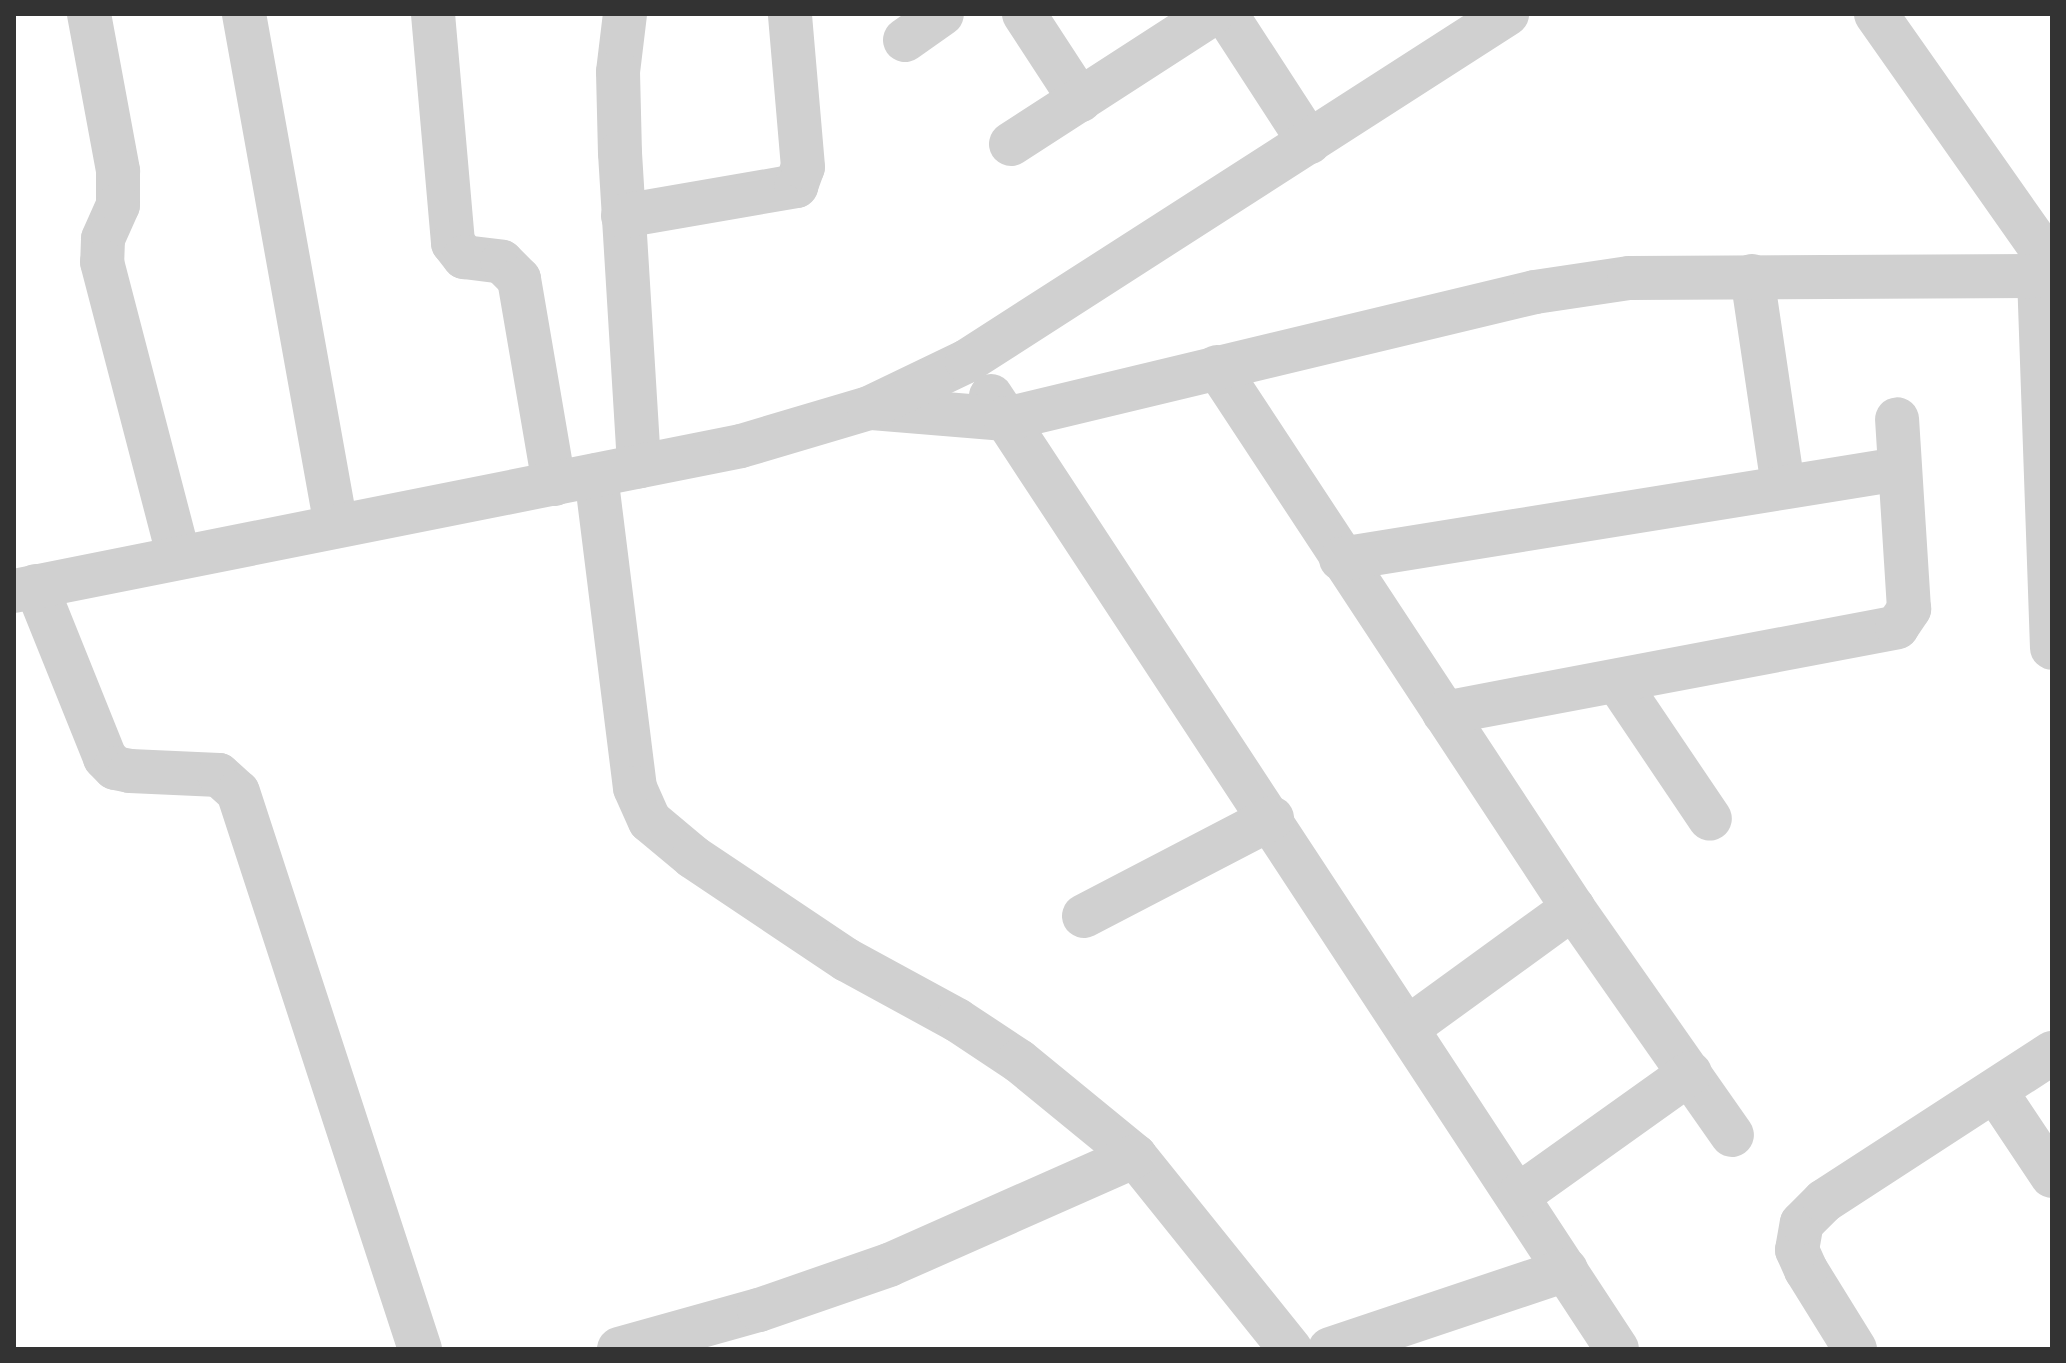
<!DOCTYPE html>
<html>
<head>
<meta charset="utf-8">
<style>
  body { margin:0 }
  #map { position:relative; width:2066px; height:1363px; overflow:hidden; background:#fff; font-family:"Alegreya Sans",sans-serif }
  div>[style] { position:absolute }
  [style*='--x'] { left:calc(var(--x)*1px); top:calc(var(--y)*1px); width:calc(var(--w)*1px); rotate:calc(var(--a)*1deg) }
  .minor>* { height:44px; margin:-22px; padding:0 22px; transform-origin:22px; border-radius:22px; background:#d0d0d0 }
  span { translate:-50% -50%; white-space:nowrap; text-align:center; line-height:1.15; -webkit-text-stroke:8px #fff; paint-order:stroke }
  .frame { position:absolute; inset:0; border:16px solid #333; pointer-events:none }
</style>
</head>
<body>
<div id="map">
  <div class="minor">
    <i style="--x:89;--y:14;--w:160;--a:79.5"></i>
    <i style="--x:118;--y:171;--w:34;--a:90"></i>
    <i style="--x:118;--y:205;--w:37;--a:114"></i>
    <i style="--x:103;--y:239;--w:23;--a:92"></i>
    <i style="--x:102;--y:262;--w:305;--a:75.4"></i>
    <i style="--x:244;--y:14;--w:520;--a:79.81"></i>
    <i style="--x:433;--y:14;--w:230;--a:85"></i>
    <i style="--x:453;--y:243;--w:18;--a:52"></i>
    <i style="--x:464;--y:257;--w:38;--a:7"></i>
    <i style="--x:502;--y:262;--w:24;--a:45"></i>
    <i style="--x:519;--y:279;--w:208;--a:80.3"></i>
    <i style="--x:625;--y:14;--w:58;--a:96.9"></i>
    <i style="--x:618;--y:72;--w:81;--a:88.6"></i>
    <i style="--x:620;--y:153;--w:314;--a:86.5"></i>
    <i style="--x:1024;--y:14;--w:103;--a:56.9"></i>
    <i style="--x:1226;--y:14;--w:153;--a:57"></i>
    <i style="--x:1876;--y:14;--w:306;--a:54.9"></i>
    <i style="--x:905;--y:40;--w:45;--a:-35.1"></i>
    <i style="--x:1011;--y:144;--w:239;--a:-32.9"></i>
    <i style="--x:623;--y:216;--w:176;--a:-9.8"></i>
    <i style="--x:796;--y:186;--w:20;--a:-70"></i>
    <i style="--x:803;--y:167;--w:154;--a:-94.9"></i>
    <i style="--x:1752;--y:276;--w:212;--a:81.6"></i>
    <i style="--x:2039;--y:276;--w:372;--a:88"></i>
    <i style="--x:1217;--y:367;--w:648;--a:56.65"></i>
    <i style="--x:1573;--y:908;--w:277;--a:55"></i>
    <i style="--x:991;--y:396;--w:1140;--a:56.7"></i>
    <i style="--x:872;--y:408;--w:134;--a:4.7"></i>
    <i style="--x:1006;--y:419;--w:544;--a:-13.5"></i>
    <i style="--x:1535;--y:292;--w:95;--a:-8.5"></i>
    <i style="--x:1629;--y:278;--w:423;--a:-0.3"></i>
    <i style="--x:596;--y:475;--w:315;--a:82.9"></i>
    <i style="--x:635;--y:788;--w:36;--a:66"></i>
    <i style="--x:650;--y:821;--w:56;--a:39.9"></i>
    <i style="--x:693;--y:857;--w:185;--a:33.8"></i>
    <i style="--x:847;--y:960;--w:125;--a:28.6"></i>
    <i style="--x:957;--y:1020;--w:74;--a:33.5"></i>
    <i style="--x:1019;--y:1061;--w:150;--a:39.3"></i>
    <i style="--x:1135;--y:1156;--w:248;--a:51.2"></i>
    <i style="--x:1341;--y:559;--w:565;--a:-9.16"></i>
    <i style="--x:36;--y:586;--w:185;--a:68.1"></i>
    <i style="--x:105;--y:758;--w:14;--a:45"></i>
    <i style="--x:115;--y:768;--w:15;--a:11"></i>
    <i style="--x:130;--y:771;--w:89;--a:2.6"></i>
    <i style="--x:219;--y:775;--w:25;--a:42"></i>
    <i style="--x:238;--y:792;--w:586;--a:71.91"></i>
    <i style="--x:14;--y:591;--w:741;--a:-11.28"></i>
    <i style="--x:741;--y:446;--w:134;--a:-16.5"></i>
    <i style="--x:869;--y:408;--w:109;--a:-25.6"></i>
    <i style="--x:967;--y:361;--w:642;--a:-32.72"></i>
    <i style="--x:1617;--y:681;--w:166;--a:56"></i>
    <i style="--x:1444;--y:713;--w:461;--a:-10.7"></i>
    <i style="--x:1897;--y:627;--w:22;--a:-56"></i>
    <i style="--x:1909;--y:609;--w:190;--a:-93.6"></i>
    <i style="--x:1084;--y:916;--w:212;--a:-27.5"></i>
    <i style="--x:1409;--y:1027;--w:203;--a:-36"></i>
    <i style="--x:1996;--y:1092;--w:101;--a:56.3"></i>
    <i style="--x:1519;--y:1195;--w:210;--a:-35.5"></i>
    <i style="--x:619;--y:1349;--w:145;--a:-15.6"></i>
    <i style="--x:759;--y:1310;--w:138;--a:-19.1"></i>
    <i style="--x:889;--y:1265;--w:269;--a:-23.9"></i>
    <i style="--x:1330;--y:1349;--w:249;--a:-18.5"></i>
    <i style="--x:1855;--y:1349;--w:93;--a:-121.8"></i>
    <i style="--x:1806;--y:1270;--w:22;--a:-114"></i>
    <i style="--x:1797;--y:1250;--w:27;--a:-80"></i>
    <i style="--x:1802;--y:1223;--w:31;--a:-45"></i>
    <i style="--x:1824;--y:1201;--w:272;--a:-33"></i>
  </div>
  <div class="frame"></div>
</div>
</body>
</html>
